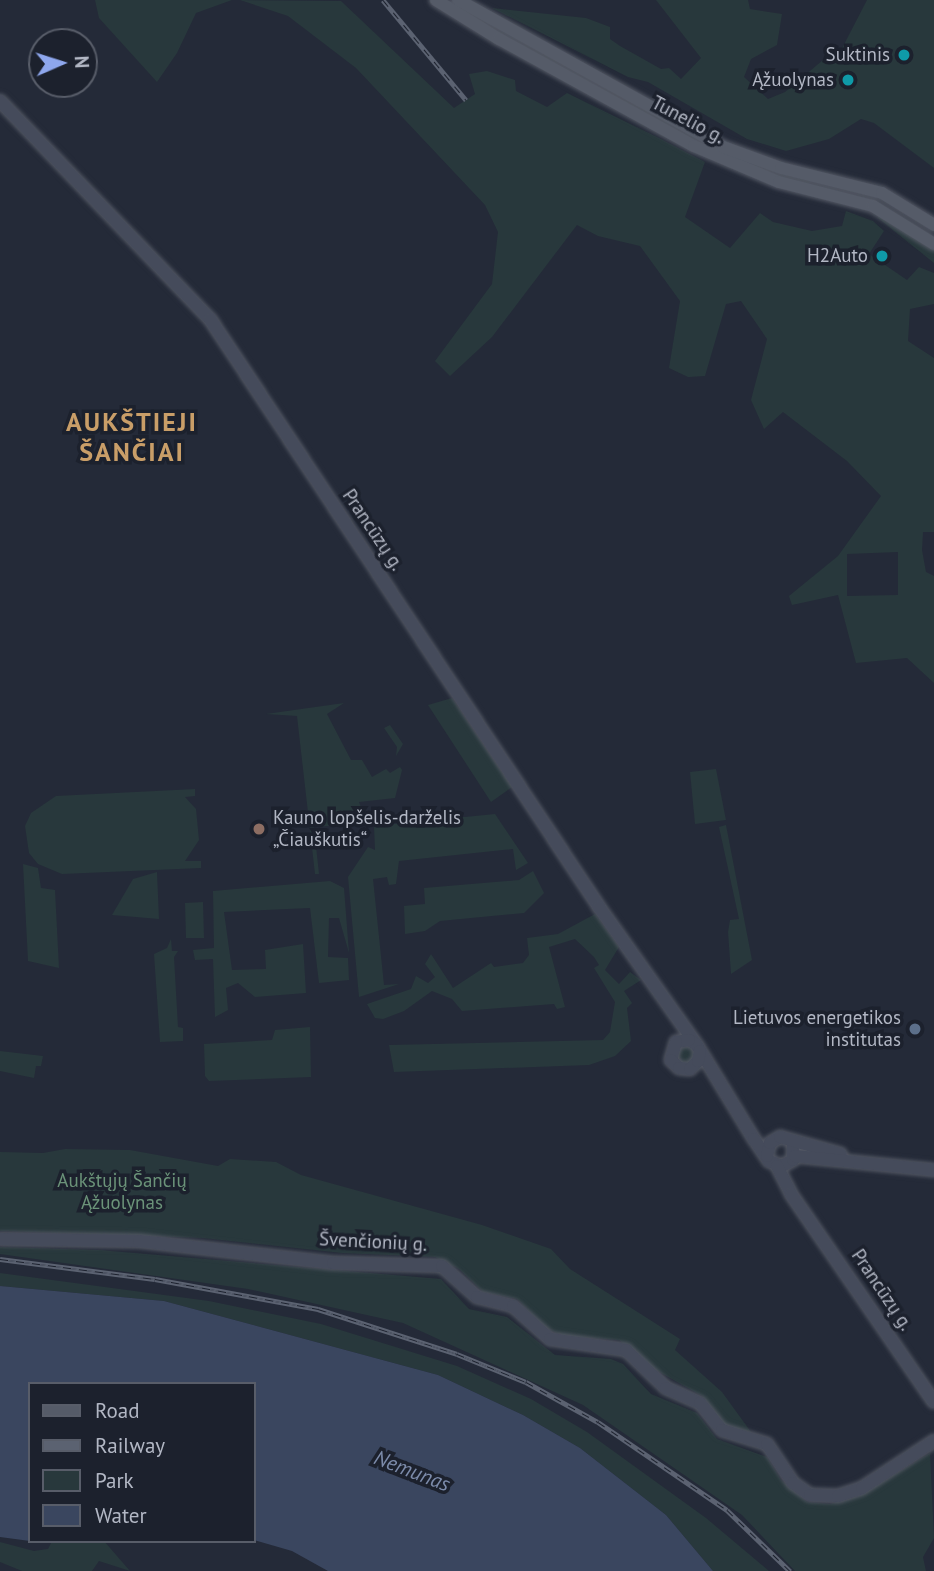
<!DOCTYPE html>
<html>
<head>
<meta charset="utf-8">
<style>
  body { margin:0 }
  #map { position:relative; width:934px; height:1571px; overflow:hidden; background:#242a38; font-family:"PT Sans",sans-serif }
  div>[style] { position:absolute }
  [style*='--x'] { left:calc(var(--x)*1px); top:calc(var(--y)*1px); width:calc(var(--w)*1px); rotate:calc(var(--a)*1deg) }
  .green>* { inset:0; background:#28383c }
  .round { border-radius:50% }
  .water>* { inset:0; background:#3a465f }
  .roads { filter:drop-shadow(0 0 2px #525763) drop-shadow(0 0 2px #525763) }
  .secondary>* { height:12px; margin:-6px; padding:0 6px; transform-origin:6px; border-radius:6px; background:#454b5b }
  .primary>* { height:12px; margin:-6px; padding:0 6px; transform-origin:6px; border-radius:6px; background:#555b68 }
  .rail>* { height:5px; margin-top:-2.5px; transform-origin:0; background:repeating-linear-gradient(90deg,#1c212d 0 8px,#5b6271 0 16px); box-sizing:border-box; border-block:2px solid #5b6271 }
  .dots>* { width:19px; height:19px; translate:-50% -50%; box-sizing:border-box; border:4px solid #1c212d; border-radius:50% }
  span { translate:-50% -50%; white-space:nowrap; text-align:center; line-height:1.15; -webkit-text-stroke:7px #1c212d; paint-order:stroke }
  .poi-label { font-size:19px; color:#b2b7c4 }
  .right { translate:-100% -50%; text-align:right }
  .left { translate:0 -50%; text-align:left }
  .street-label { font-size:19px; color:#b2b7c4 }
  .park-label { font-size:19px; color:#6b9379 }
  .water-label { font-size:21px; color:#7c8baa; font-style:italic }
  .district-label { font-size:26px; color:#c99e68; font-weight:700; letter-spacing:2px }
  .legend { position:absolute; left:28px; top:1382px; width:228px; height:161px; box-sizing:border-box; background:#1c212d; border:2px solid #585d69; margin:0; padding:9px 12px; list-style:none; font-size:21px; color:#b2b7c4 }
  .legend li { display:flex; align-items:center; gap:14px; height:35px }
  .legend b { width:35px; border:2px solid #585d69 }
  .north { position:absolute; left:28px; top:28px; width:70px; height:70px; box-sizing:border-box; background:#1c212d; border:2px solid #585d69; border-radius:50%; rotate:87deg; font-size:19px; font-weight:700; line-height:28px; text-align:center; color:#b2b7c4 }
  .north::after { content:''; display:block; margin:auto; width:24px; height:32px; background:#8ea7ed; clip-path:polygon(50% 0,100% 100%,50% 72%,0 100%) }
</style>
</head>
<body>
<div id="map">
  <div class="green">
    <i style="clip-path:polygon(95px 0,232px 0,196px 13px,177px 53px,157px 82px,99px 18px)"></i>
    <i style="clip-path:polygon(evenodd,240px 0,341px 1px,454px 108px,475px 94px,469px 74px,487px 71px,515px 80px,516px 91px,547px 107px,567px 93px,661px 139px,705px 162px,685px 217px,730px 248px,760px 213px,773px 222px,812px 231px,842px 226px,846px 211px,873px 221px,884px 231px,869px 254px,907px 280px,919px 267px,934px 273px,934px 304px,910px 309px,908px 341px,934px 358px,934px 532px,923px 532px,922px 550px,926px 572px,934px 576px,934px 683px,907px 658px,856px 663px,838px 595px,792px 605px,789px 596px,838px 556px,881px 496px,847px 461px,783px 412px,764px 429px,751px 400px,767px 339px,741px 301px,726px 304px,705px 376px,688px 377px,669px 368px,680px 301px,640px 246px,598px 236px,577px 225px,492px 337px,450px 376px,435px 361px,492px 284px,498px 232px,485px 205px,356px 68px,288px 16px,240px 0,898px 552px,898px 595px,847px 596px,847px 554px,898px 552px)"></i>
    <i style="clip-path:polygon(444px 0,685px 133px,721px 150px,811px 180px,809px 186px,695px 141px)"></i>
    <i style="clip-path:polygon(656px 0,748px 0,750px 9px,782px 14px,777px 45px,751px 59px,744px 77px,768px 99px,785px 92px,823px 60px,837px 58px,867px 0,934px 0,934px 168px,874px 123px,861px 119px,829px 139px,786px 151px,747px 139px,648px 82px,628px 77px,492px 8px,586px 18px,610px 27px,610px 39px,620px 46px,661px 69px,669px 68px,681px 79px,701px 58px)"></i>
    <i style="clip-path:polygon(878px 216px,934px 249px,934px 263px,878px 218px)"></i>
    <i style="clip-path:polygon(452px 698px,512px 787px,491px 802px,428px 705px)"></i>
    <i style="clip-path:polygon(344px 703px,327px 714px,351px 760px,362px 760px,372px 777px,386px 769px,390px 773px,400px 767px,402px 770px,395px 798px,359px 802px,367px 823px,314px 827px,319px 874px,315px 874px,297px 716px,266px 714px)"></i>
    <i style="clip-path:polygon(390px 725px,403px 744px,396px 756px,397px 747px,384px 728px)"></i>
    <i style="clip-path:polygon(716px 769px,726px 820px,695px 824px,690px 772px)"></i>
    <i style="clip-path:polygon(195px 789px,195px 796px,185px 797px,196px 809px,199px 840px,185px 861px,201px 861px,201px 868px,62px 874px,38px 864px,29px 853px,25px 826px,31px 813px,56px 796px)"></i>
    <i style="clip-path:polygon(495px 814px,528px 863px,516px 870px,513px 849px,399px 861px,396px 884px,389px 885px,387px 877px,373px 879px,384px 985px,399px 984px,359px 997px,348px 877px,368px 847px,375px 850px,374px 826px)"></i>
    <i style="clip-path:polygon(726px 825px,752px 960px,731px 974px,728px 932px,730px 920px,739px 919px,719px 827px)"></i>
    <i style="clip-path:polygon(23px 864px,38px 868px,41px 888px,55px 890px,59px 968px,28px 961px)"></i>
    <i style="clip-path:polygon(533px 871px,544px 893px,524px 913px,440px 921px,425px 931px,405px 934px,404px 906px,425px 904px,424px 888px,519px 880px)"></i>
    <i style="clip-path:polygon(157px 872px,159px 919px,112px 915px,133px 879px)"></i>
    <i style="clip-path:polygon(330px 881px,344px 888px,349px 953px,339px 918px,329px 918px,328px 957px,348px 958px,349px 980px,319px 983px,310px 908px,224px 912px,232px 970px,266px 969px,265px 950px,303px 944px,306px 993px,255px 997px,238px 983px,226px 988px,228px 1010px,215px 1017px,213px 959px,195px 960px,193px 950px,214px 948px,213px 891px)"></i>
    <i style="clip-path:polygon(203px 902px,204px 938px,186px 938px,185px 903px)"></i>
    <i style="clip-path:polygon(595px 914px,619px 947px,605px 970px,619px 984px,630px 972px,641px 980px,624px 991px,632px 1003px,627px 1008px,631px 1041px,615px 1056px,589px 1065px,394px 1072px,389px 1045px,603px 1040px,610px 1032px,615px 1002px,594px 968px,599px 965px,594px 957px,575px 939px,549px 947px,565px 1007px,557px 1009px,554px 1004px,462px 1011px,452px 999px,432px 991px,404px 1011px,383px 1019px,375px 1018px,367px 1004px,411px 989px,416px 976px,428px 983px,435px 977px,425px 964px,431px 954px,453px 988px,491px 963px,494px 967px,523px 963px,529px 955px,527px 938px,558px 934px)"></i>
    <i style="clip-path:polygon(171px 939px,172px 951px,178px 951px,174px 957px,178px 1027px,183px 1028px,183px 1041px,160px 1042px,154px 954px,167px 948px)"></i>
    <i style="clip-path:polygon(310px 1027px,311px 1077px,209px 1081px,205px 1076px,204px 1044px,272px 1040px,275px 1030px)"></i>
    <i class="round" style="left:678px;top:1047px;width:16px;height:16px"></i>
    <i style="clip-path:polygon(0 1051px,43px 1056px,41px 1066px,36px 1066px,34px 1078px,0 1071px)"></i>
    <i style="clip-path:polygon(65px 1149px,130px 1150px,218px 1166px,230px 1159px,276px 1162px,301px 1175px,482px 1225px,551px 1249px,570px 1269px,680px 1339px,675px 1350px,722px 1392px,751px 1432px,726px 1426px,702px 1396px,654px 1369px,619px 1340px,563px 1336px,546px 1328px,517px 1299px,483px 1292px,459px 1269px,435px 1257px,342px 1253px,203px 1238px,0 1231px,0 1152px,43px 1153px)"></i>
    <i style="clip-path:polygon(0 1247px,99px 1250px,441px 1279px,469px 1309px,507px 1317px,555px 1355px,611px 1359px,623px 1364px,651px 1394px,697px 1413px,717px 1439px,767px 1457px,781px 1480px,807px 1502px,830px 1504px,859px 1496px,930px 1453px,934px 1538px,923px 1557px,926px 1571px,795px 1571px,742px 1515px,583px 1405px,403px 1323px,248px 1289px,0 1254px)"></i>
    <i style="clip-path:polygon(0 1273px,209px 1301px,321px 1324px,457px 1366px,531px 1399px,587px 1432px,706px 1518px,769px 1571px,713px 1571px,666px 1515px,580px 1448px,523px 1415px,438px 1375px,164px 1301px,0 1286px)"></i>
    <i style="clip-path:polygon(104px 1541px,130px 1571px,99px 1561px,92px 1571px,22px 1571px,0 1562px,0 1542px,34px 1551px,48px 1549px,51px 1543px)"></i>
  </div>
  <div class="water">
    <i style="clip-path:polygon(0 1286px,164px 1301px,438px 1375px,523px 1415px,580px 1448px,666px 1515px,713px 1571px,328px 1571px,292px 1551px,254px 1540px,254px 1384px,30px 1384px,30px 1541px,0 1537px)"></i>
  </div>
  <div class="roads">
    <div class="secondary">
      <i style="--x:0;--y:101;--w:303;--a:46.1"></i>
      <i style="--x:210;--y:319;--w:705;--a:56.51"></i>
      <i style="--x:599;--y:907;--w:171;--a:54.7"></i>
      <i style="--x:698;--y:1047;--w:108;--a:58.7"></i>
      <i style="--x:754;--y:1139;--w:27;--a:56"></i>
      <i style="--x:769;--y:1161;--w:14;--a:21"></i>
      <i style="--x:782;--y:1166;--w:13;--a:-29"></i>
      <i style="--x:793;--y:1160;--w:17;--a:-90"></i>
      <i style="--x:696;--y:1044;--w:8;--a:-150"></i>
      <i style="--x:689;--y:1040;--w:13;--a:171"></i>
      <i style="--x:676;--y:1042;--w:19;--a:106"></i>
      <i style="--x:671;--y:1060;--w:11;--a:45"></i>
      <i style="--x:679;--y:1068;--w:11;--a:5"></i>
      <i style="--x:690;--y:1069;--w:11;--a:-45"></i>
      <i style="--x:698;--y:1061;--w:10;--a:-79"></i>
      <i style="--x:767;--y:1156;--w:13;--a:-77"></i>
      <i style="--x:770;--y:1143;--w:12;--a:-31"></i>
      <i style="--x:780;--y:1137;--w:63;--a:15.6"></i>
      <i style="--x:795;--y:1156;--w:140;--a:5.8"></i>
      <i style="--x:777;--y:1166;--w:31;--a:63"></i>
      <i style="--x:791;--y:1194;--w:252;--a:55.5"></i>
      <i style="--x:0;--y:1239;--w:139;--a:0.8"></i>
      <i style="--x:139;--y:1241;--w:195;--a:6.5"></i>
      <i style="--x:333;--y:1263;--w:109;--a:1.6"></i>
      <i style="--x:442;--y:1266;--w:47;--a:41.5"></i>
      <i style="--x:477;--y:1297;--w:37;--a:14"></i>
      <i style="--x:513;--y:1306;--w:50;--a:41.7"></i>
      <i style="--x:550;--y:1339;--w:77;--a:8.2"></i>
      <i style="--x:626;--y:1350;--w:55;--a:43.5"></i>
      <i style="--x:666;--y:1388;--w:37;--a:24"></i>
      <i style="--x:700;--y:1403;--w:35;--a:51"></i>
      <i style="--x:722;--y:1430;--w:47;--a:17.3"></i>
      <i style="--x:767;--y:1444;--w:47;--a:56.3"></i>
      <i style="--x:793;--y:1483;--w:21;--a:35"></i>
      <i style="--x:810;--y:1495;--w:28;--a:2"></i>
      <i style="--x:838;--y:1496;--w:25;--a:-18"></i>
      <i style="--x:862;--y:1488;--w:86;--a:-33.1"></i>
    </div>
    <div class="primary">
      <i style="--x:436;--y:0;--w:74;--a:31.8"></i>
      <i style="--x:499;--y:39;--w:222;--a:28.8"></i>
      <i style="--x:694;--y:146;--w:92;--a:23"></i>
      <i style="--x:779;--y:182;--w:97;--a:14.3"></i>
      <i style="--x:873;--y:206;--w:72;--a:31.9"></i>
      <i style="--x:458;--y:0;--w:303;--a:29"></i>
      <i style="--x:723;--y:147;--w:62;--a:19.9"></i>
      <i style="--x:781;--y:168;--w:104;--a:13.9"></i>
      <i style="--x:882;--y:193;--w:61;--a:31.6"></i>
    </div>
  </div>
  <div class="rail">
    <i style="--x:383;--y:0;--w:130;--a:50.3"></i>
    <i style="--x:0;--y:1259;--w:156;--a:7.4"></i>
    <i style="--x:155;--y:1279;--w:166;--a:10.4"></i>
    <i style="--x:318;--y:1309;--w:146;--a:17.9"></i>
    <i style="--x:457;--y:1354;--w:74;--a:22.1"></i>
    <i style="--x:526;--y:1382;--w:82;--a:29.1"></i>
    <i style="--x:598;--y:1422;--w:156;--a:34.3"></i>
    <i style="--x:727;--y:1510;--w:88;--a:44.1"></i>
  </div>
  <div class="dots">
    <i style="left:904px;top:55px;background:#0f9aa8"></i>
    <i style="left:848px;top:80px;background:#0f9aa8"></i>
    <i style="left:882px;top:256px;background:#0f9aa8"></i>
    <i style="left:259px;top:829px;background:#8d6e63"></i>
    <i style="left:915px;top:1029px;background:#5c6f8a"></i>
  </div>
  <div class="poi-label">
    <span class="right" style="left:890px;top:55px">Suktinis</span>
    <span class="right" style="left:834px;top:80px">Ąžuolynas</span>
    <span class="right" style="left:868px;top:256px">H2Auto</span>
    <span class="left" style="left:273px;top:829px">Kauno lopšelis-darželis<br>„Čiauškutis“</span>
    <span class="right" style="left:901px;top:1029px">Lietuvos energetikos<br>institutas</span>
  </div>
  <div class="street-label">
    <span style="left:688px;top:120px;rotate:28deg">Tunelio g.</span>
    <span style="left:373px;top:530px;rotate:56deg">Prancūzų g.</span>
    <span style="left:373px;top:1242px;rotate:3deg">Švenčionių g.</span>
    <span style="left:882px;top:1290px;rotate:56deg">Prancūzų g.</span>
  </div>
  <div class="park-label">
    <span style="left:122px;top:1192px">Aukštųjų Šančių<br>Ąžuolynas</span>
  </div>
  <div class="water-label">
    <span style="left:412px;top:1471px;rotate:21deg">Nemunas</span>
  </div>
  <div class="district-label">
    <span style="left:132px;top:437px">AUKŠTIEJI<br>ŠANČIAI</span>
  </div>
  <ul class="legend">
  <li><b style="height:9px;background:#555b68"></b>Road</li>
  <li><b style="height:9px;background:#5b6271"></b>Railway</li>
  <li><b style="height:19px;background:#28383c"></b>Park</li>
  <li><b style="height:19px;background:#3a465f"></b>Water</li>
  </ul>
  <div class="north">N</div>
</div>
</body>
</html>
